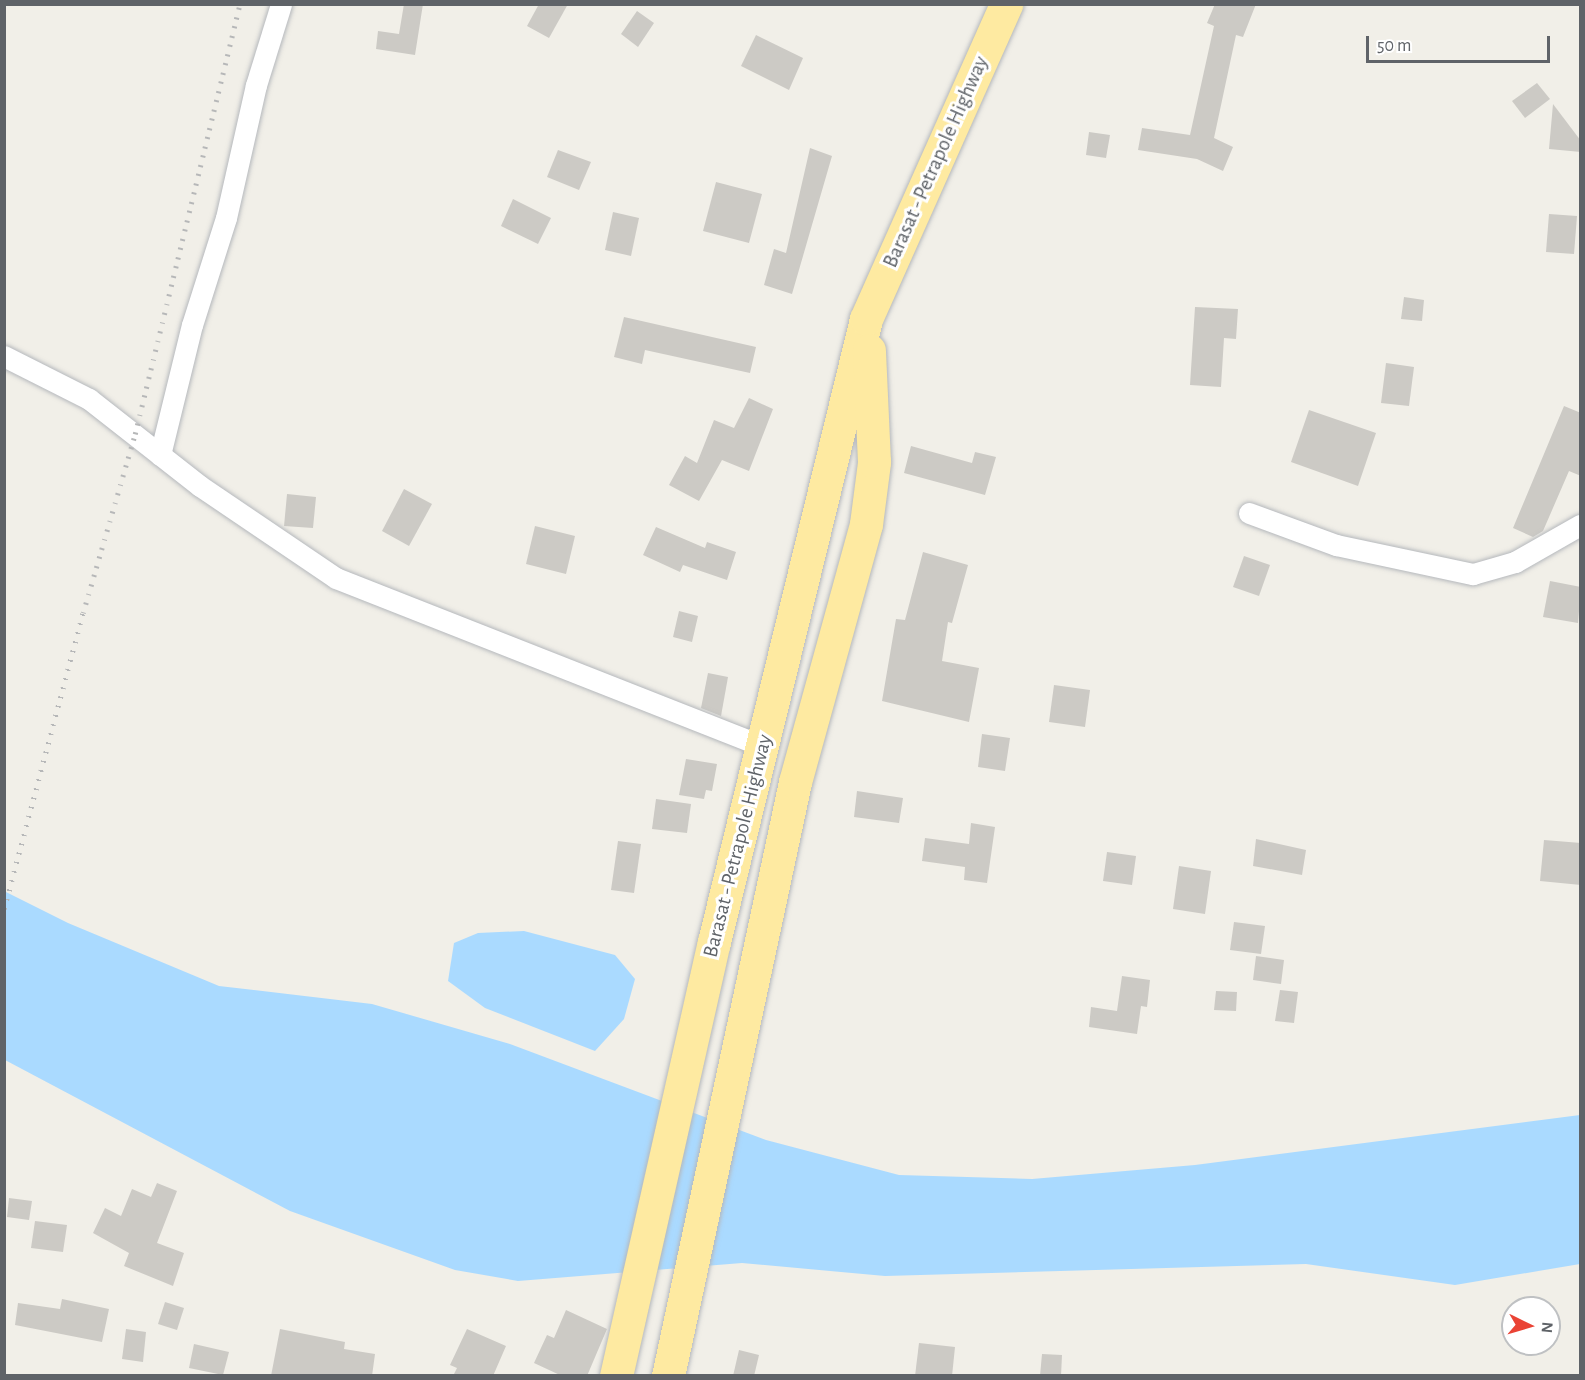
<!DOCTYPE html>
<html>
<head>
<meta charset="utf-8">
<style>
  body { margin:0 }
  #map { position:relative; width:1585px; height:1380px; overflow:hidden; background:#f1efe8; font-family:"Alegreya Sans",sans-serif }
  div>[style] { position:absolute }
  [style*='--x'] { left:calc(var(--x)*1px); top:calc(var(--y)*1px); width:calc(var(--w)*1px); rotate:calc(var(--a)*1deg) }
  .water>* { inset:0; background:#aadaff }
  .building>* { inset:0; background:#cccac5 }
  .roads { filter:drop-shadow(0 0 2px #b5b8bc) drop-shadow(0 0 2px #b5b8bc) }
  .minor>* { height:21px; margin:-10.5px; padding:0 10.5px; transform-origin:10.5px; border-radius:10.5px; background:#fff }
  .trunk>* { height:33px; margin:-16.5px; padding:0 16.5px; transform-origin:16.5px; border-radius:16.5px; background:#feeaa1 }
  .rail>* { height:4.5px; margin-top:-2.25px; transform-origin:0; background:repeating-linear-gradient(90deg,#b6b7b8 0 1.5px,transparent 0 9.5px) }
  span { translate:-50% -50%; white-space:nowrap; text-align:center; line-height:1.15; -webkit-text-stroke:6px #fff; paint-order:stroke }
  .street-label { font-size:21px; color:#5f6368 }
  .frame { position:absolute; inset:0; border:6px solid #5f6368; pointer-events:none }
  .north { position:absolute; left:1501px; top:1296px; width:60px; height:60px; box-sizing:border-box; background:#fff; border:2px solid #bfc1c3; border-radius:50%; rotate:95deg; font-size:16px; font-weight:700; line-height:24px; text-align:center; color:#5f6368 }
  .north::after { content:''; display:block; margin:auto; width:21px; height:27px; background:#ea4335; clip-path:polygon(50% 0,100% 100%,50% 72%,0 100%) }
  .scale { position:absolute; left:1366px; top:36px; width:184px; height:27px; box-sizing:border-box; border:3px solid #5f6368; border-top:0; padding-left:8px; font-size:18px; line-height:21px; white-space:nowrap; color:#5f6368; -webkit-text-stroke:4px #fff; paint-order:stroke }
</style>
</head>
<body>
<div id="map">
  <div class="water">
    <i style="clip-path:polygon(4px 891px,68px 923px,219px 986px,372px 1004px,510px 1044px,766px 1140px,899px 1175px,1032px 1179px,1195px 1165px,1580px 1115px,1580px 1264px,1455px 1285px,1306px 1264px,885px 1276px,742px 1263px,518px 1281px,455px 1270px,290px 1211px,5px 1060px)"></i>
    <i style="clip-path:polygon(524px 931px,615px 955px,635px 979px,624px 1019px,595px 1051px,485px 1008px,448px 981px,454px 943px,478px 933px)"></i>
  </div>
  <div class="building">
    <i style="clip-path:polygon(404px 4px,423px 4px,415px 55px,376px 49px,378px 31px,399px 34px)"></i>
    <i style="clip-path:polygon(539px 4px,568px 4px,549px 38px,527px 26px)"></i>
    <i style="clip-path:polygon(1215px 4px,1256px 4px,1243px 37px,1236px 35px,1214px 138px,1233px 147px,1223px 171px,1197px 159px,1138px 150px,1142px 128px,1190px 135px,1214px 26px,1207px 23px)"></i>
    <i style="clip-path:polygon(637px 11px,654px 23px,638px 47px,621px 34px)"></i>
    <i style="clip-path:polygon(756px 35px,803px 58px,789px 90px,741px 66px)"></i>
    <i style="clip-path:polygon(1537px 83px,1550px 99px,1525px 118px,1512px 101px)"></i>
    <i style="clip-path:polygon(1553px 104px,1581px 141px,1581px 152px,1549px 149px)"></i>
    <i style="clip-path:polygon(1089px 132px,1110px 135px,1106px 158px,1086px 155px)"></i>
    <i style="clip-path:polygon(810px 148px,832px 156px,792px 294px,764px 285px,774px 249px,786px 253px)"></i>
    <i style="clip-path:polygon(558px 150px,591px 162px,579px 190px,547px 177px)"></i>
    <i style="clip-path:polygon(716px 182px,762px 194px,749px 243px,703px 231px)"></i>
    <i style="clip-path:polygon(513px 199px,551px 218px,538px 244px,501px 226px)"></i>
    <i style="clip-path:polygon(613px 212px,639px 218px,631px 256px,605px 250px)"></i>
    <i style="clip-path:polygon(1549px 214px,1577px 216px,1574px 254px,1546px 252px)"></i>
    <i style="clip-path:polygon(1404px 297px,1424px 300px,1422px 321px,1401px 319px)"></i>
    <i style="clip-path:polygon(1195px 307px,1238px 309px,1236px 339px,1224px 338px,1221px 387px,1190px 385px)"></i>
    <i style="clip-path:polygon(624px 317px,756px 347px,750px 373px,645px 350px,642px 364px,614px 357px)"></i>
    <i style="clip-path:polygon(1386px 363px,1414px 367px,1409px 406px,1381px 403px)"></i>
    <i style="clip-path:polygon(749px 398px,773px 409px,749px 471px,722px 460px,699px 501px,669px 485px,685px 456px,697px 463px,714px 420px,734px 428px)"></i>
    <i style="clip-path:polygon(1564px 406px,1581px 413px,1581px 476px,1569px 471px,1543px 531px,1533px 537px,1513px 528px)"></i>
    <i style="clip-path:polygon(1309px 410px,1376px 433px,1358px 486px,1291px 462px)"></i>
    <i style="clip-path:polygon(911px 446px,972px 463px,975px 452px,996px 457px,985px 495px,904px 473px)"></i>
    <i style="clip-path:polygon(404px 489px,432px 504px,409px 546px,382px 531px)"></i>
    <i style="clip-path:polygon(287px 494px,316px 497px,313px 528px,284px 526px)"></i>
    <i style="clip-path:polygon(535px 526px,575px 536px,566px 574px,526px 564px)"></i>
    <i style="clip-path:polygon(656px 527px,705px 548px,707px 542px,736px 552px,727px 580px,683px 565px,680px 572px,643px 555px)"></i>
    <i style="clip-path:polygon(923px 552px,968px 565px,952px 623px,948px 622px,942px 661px,979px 668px,969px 722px,882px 701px,896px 619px,905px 620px)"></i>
    <i style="clip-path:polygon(1244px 556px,1270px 565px,1259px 596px,1233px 587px)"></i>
    <i style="clip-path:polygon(1550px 581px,1581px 587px,1578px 623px,1543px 617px)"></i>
    <i style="clip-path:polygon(679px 611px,698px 616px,692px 642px,673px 637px)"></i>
    <i style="clip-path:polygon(708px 673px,728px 677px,721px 716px,701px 708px)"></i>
    <i style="clip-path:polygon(1054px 685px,1090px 690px,1085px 727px,1049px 722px)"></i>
    <i style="clip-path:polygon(982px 734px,1010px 738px,1005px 771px,978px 767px)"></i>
    <i style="clip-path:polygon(686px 759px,717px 764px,712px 791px,706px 790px,704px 799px,679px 795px)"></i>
    <i style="clip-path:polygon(857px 791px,903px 798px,899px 823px,854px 817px)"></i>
    <i style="clip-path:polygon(656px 799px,691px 804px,687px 833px,652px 829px)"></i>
    <i style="clip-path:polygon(971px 823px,995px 827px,987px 883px,964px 880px,965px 867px,922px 861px,925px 838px,969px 844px)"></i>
    <i style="clip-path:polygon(1256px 839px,1306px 850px,1302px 875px,1253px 866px)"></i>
    <i style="clip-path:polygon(1544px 840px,1581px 843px,1581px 885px,1540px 881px)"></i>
    <i style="clip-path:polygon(618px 841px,641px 844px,634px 893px,611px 890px)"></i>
    <i style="clip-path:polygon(1107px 852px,1136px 856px,1132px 885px,1103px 881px)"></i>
    <i style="clip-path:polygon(1179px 866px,1211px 871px,1205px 914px,1173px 909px)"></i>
    <i style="clip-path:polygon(1234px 922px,1265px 926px,1261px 954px,1230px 950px)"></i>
    <i style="clip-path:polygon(1256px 956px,1284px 960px,1281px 984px,1253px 980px)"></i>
    <i style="clip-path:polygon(1122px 976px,1150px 980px,1147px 1007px,1141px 1006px,1137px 1034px,1089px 1027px,1091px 1007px,1117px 1011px)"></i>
    <i style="clip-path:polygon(1280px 990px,1298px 992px,1294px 1023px,1275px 1021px)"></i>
    <i style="clip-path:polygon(1216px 991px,1237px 992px,1236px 1011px,1214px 1010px)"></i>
    <i style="clip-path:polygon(157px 1183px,177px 1191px,157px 1243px,184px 1253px,173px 1286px,124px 1266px,129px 1253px,93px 1233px,105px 1208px,121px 1216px,132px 1189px,151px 1197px)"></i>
    <i style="clip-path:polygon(9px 1198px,32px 1201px,29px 1220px,7px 1217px)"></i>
    <i style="clip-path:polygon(35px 1221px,67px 1225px,63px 1252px,31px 1248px)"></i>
    <i style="clip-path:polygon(62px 1299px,109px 1309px,102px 1342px,15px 1325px,18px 1303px,60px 1309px)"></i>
    <i style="clip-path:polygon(165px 1302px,184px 1308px,177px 1330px,158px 1324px)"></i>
    <i style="clip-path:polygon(566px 1310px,607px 1329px,587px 1376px,562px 1376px,534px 1363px,547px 1335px,554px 1338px)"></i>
    <i style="clip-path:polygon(126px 1329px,146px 1332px,143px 1362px,122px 1359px)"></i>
    <i style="clip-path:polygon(280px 1329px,345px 1342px,344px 1349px,375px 1354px,372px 1376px,271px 1376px)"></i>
    <i style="clip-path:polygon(467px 1329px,506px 1346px,493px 1376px,453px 1376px,457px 1368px,450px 1365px)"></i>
    <i style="clip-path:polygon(919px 1343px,955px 1347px,952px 1376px,915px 1376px)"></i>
    <i style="clip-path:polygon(194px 1344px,229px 1352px,223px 1375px,189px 1368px)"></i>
    <i style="clip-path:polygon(739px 1350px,759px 1355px,754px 1376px,733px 1376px)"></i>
    <i style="clip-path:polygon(1042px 1354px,1062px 1355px,1061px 1376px,1040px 1376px)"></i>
  </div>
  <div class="roads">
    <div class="minor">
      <i style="--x:4;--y:356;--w:95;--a:26.8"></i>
      <i style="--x:89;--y:399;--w:141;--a:38.1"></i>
      <i style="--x:200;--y:486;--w:164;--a:34.1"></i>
      <i style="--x:336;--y:578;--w:458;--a:21.5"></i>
      <i style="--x:160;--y:455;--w:134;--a:-76.2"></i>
      <i style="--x:192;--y:325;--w:112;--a:-72.4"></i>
      <i style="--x:226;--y:218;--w:136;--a:-77.3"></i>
      <i style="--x:256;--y:85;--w:85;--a:-72.8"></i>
      <i style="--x:1249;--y:513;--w:93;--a:20.2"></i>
      <i style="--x:1336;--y:545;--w:140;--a:12"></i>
      <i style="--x:1473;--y:574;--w:44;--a:-15.9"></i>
      <i style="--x:1515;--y:562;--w:75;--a:-29.6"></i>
    </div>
    <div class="trunk">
      <i style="--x:616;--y:1376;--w:445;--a:-77.3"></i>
      <i style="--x:714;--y:942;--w:641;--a:-76.29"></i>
      <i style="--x:866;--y:319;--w:345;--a:-66"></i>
      <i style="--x:668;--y:1376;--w:607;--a:-77.93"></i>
      <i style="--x:795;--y:782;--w:268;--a:-74.6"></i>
      <i style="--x:866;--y:524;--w:63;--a:-82.6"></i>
      <i style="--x:874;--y:462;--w:112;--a:-92.6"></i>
    </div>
  </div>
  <div class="rail">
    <i style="--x:4;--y:909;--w:306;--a:-75.1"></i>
    <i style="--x:83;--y:613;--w:186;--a:-73.8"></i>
    <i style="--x:135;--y:434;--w:443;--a:-76.3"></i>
  </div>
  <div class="street-label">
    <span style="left:936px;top:162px;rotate:-66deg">Barasat - Petrapole Highway</span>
    <span style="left:738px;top:846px;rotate:-76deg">Barasat - Petrapole Highway</span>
  </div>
  <div class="frame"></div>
  <div class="north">N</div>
  <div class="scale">50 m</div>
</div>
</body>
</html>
